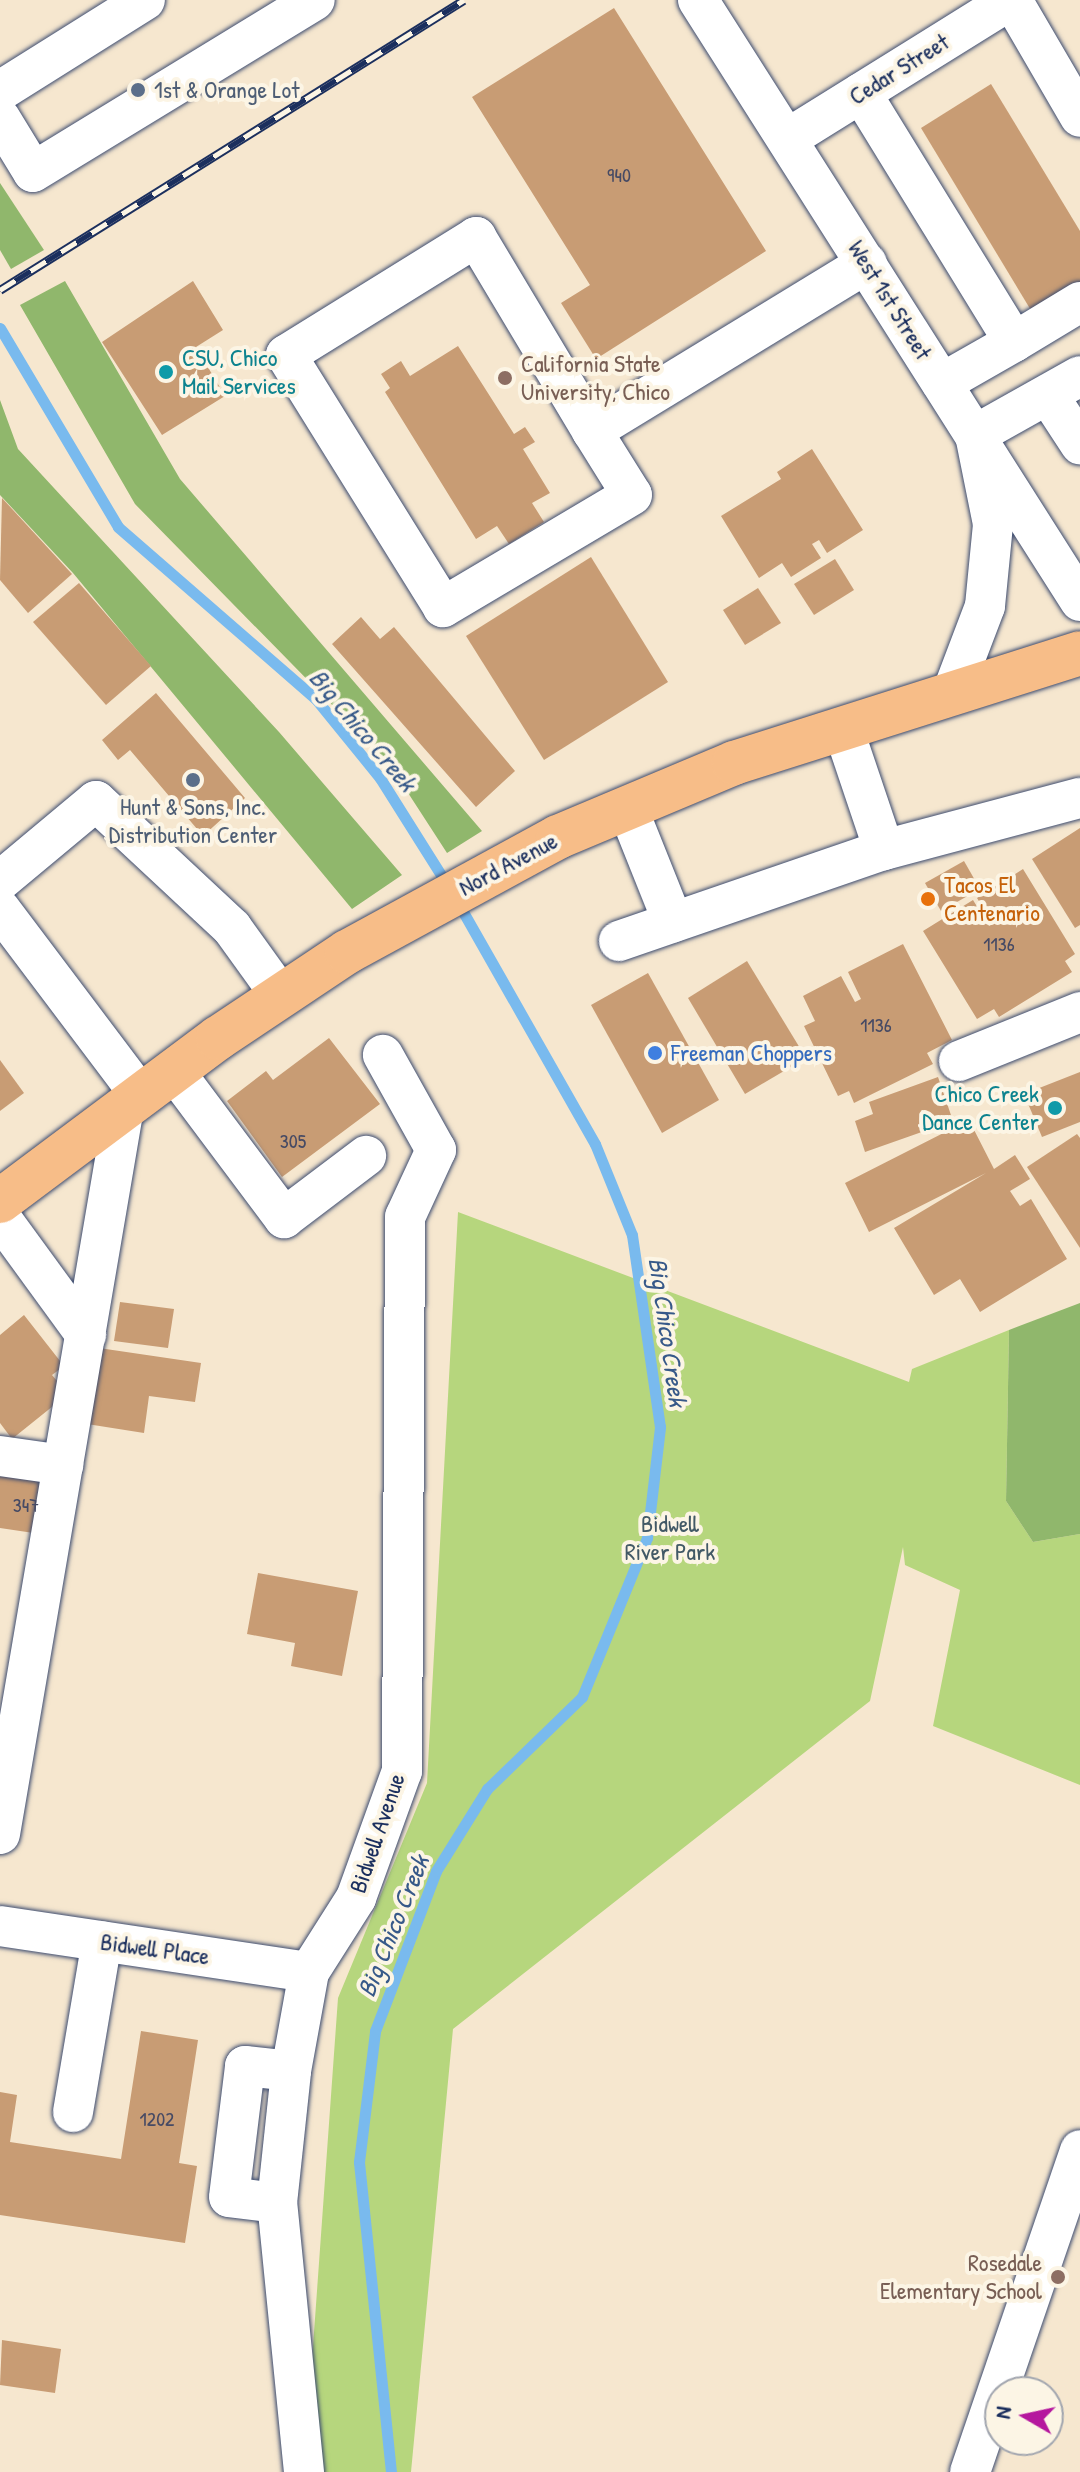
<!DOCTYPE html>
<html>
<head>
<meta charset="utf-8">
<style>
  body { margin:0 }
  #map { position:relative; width:1080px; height:2472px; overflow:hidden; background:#f6e7cf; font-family:"Patrick Hand",sans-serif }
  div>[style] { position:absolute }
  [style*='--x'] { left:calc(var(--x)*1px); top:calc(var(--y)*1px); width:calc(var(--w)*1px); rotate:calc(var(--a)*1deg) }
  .green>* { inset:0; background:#b6d67d }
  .forest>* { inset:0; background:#90b76c }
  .stream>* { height:11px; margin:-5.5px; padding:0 5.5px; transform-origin:5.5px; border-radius:5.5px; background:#79baee }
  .building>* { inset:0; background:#c89c74 }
  .roads { filter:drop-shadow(0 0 2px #3c4b6f) drop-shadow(0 0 2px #3c4b6f) }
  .minor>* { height:40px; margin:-20px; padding:0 20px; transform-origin:20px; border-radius:20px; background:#fff }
  .major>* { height:44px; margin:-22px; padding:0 22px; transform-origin:22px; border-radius:22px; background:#f7bd88 }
  .rail>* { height:9px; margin-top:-4.5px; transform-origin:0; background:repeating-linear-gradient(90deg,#fcf5e5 0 18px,#1b2f5e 0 36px); box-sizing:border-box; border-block:2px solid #1b2f5e }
  .dots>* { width:22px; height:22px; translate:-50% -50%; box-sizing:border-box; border:4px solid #fcf5e5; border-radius:50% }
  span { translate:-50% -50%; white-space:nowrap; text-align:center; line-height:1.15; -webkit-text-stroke:8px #fcf5e5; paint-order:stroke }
  .number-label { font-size:20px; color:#464a64 }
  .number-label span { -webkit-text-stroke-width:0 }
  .street-label { font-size:24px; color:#1b2f5e }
  .service-label { font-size:24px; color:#4e5e75 }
  .left { translate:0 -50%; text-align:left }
  .culture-label { font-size:24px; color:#0d838f }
  .right { translate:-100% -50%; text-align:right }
  .education-label { font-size:24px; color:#785e54 }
  .food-label { font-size:24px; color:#c56008 }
  .shop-label { font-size:24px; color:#366cbe }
  .park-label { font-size:24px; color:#425966 }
  .water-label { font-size:26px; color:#375989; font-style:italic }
  .north { position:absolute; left:984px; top:2376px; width:80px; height:80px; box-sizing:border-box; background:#fcf5e5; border:2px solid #a2a6af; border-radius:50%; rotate:279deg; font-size:22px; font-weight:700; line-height:32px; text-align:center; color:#1b2f5e }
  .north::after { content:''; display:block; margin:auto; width:28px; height:36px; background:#b5179e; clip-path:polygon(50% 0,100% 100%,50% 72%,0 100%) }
</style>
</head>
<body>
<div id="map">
  <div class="green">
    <i style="clip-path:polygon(458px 1212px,909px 1382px,912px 1369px,1009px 1330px,1006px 1501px,1033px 1542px,1080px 1534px,1080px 1785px,933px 1726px,960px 1590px,905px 1565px,903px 1547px,870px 1701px,453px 2029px,411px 2472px,304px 2472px,338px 1998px,427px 1783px)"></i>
  </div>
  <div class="forest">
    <i style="clip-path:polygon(0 183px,44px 250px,11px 269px,0 250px)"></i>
    <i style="clip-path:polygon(65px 281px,180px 479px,482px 831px,447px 853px,388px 762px,135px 504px,20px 305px)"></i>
    <i style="clip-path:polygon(0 400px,18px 449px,279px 732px,402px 875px,352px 909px,73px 573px,0 495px)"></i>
    <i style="clip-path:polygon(1080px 1303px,1080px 1534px,1033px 1542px,1006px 1501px,1009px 1330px)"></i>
  </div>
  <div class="stream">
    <i style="--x:0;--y:328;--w:231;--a:59.3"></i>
    <i style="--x:118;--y:527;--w:261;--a:41"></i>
    <i style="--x:315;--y:698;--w:103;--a:50.9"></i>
    <i style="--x:380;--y:778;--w:128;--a:57.8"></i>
    <i style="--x:391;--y:2472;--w:312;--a:-95.9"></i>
    <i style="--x:359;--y:2162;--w:132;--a:-83"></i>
    <i style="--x:375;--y:2031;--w:171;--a:-69.1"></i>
    <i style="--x:436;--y:1871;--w:97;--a:-58.1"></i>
    <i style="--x:487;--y:1789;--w:132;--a:-44.1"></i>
    <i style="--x:582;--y:1697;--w:172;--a:-67.8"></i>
    <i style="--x:647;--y:1538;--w:112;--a:-83.3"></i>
    <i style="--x:660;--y:1427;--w:194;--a:-98.3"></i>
    <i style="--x:632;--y:1235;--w:98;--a:-112.1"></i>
    <i style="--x:595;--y:1144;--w:279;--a:-119.6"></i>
  </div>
  <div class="building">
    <i style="clip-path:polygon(614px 8px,766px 251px,596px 359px,561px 303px,590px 285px,472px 97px)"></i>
    <i style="clip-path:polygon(991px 84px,1080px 231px,1080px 282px,1032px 312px,921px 128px)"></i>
    <i style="clip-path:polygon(193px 281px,223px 330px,196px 347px,225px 396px,162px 435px,102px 342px)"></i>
    <i style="clip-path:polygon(458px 346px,514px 434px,525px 427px,535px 442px,523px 449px,550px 493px,532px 503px,544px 522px,509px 544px,497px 526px,476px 539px,385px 392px,390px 388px,381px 374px,401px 361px,410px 376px)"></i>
    <i style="clip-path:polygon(812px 449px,863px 530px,827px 553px,819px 540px,812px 544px,821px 558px,791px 577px,782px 563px,759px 578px,721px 516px,781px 479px,777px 472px)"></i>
    <i style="clip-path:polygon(2px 498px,72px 574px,28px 613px,0 580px)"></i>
    <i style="clip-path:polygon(591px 557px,668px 682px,544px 760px,466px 636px)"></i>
    <i style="clip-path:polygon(835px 559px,854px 590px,814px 615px,794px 584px)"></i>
    <i style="clip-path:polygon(79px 583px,151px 666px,106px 705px,33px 622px)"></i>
    <i style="clip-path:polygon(758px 588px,781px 623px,745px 645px,723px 610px)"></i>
    <i style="clip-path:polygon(361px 617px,380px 639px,394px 627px,515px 771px,476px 807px,332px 644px)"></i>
    <i style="clip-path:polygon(156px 693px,245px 798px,203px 836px,130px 750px,118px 760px,102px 740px)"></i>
    <i style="clip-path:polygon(1080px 828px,1080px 925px,1075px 928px,1032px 859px)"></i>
    <i style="clip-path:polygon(964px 861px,980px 889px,941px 911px,925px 883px)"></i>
    <i style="clip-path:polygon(1023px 869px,1075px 954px,1065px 961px,1072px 972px,999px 1017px,994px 1009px,977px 1019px,923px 931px,973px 900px,989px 926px,993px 924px,977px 898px)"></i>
    <i style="clip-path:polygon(903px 944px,952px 1040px,927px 1053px,933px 1064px,854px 1103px,849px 1091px,838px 1096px,804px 1026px,815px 1021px,803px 996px,841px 976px,855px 1002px,861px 999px,848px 972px)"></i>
    <i style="clip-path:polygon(747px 961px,806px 1058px,745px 1094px,688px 998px)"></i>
    <i style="clip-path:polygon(648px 973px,719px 1100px,662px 1133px,591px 1005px)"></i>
    <i style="clip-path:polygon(329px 1038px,380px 1104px,282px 1177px,227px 1101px,266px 1071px,273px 1080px)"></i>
    <i style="clip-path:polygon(0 1060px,24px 1093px,0 1111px)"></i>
    <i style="clip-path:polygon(1080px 1072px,1080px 1122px,1042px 1137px,1024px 1094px)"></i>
    <i style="clip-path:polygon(938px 1077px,953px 1121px,865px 1152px,855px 1121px,873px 1114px,869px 1102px)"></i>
    <i style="clip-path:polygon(969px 1120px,994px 1169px,1015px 1155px,1030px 1179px,1010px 1191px,1020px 1206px,1031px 1199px,1067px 1259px,980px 1312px,960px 1279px,934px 1295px,894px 1228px,986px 1173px,869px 1232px,845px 1183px)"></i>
    <i style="clip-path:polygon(1077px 1134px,1080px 1138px,1080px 1248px,1027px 1167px)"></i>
    <i style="clip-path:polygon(120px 1302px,174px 1309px,168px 1348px,114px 1341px)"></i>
    <i style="clip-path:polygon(24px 1315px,64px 1366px,52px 1375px,68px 1394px,12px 1439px,0 1423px,0 1335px)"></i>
    <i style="clip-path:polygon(99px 1348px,201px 1363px,195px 1402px,149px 1396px,144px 1433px,87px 1424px)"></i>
    <i style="clip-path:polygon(0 1472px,55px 1480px,47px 1535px,0 1528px)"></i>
    <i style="clip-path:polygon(258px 1573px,358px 1591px,342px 1676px,291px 1666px,295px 1643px,247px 1634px)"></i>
    <i style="clip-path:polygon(141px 2031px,198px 2040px,179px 2163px,197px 2166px,185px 2243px,0 2215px,0 2092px,17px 2095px,10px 2142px,121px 2159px)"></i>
    <i style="clip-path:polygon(2px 2340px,61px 2349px,55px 2393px,0 2385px)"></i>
  </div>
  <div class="roads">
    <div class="minor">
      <i style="--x:698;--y:0;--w:712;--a:57.56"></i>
      <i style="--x:1012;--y:0;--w:135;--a:59.8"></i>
      <i style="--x:0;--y:91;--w:171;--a:-32.1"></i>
      <i style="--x:861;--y:93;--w:292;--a:58.4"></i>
      <i style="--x:1014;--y:342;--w:83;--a:150.3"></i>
      <i style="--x:0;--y:118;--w:63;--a:58.6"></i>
      <i style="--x:33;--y:172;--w:330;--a:-31.4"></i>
      <i style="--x:787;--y:139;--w:263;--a:-31.9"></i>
      <i style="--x:1014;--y:342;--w:77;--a:-31.2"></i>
      <i style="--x:1048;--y:395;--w:59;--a:56.9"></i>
      <i style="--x:592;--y:431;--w:75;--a:58"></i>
      <i style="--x:632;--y:495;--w:220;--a:149.3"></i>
      <i style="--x:443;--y:607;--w:297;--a:-121.9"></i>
      <i style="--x:286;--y:355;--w:224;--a:-31.8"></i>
      <i style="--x:476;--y:237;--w:226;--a:59.1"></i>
      <i style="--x:592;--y:431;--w:322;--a:-31.4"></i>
      <i style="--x:952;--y:693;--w:93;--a:-69.2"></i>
      <i style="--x:985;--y:606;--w:82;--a:-84.4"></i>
      <i style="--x:993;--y:524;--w:91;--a:-101.4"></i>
      <i style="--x:975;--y:435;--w:120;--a:-29.3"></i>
      <i style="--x:627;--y:807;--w:124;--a:68.2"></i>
      <i style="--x:884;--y:850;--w:203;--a:-14.9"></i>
      <i style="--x:0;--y:881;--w:125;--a:-39.8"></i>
      <i style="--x:96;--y:801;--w:186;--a:43"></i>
      <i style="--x:232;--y:928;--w:84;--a:54.2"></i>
      <i style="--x:0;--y:909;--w:233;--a:53"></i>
      <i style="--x:619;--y:941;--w:280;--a:-19"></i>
      <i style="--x:884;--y:850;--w:129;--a:-108.6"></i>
      <i style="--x:959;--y:1061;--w:131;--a:-22"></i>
      <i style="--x:174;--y:1071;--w:184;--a:53.2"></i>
      <i style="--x:284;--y:1218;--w:103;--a:-37.1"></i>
      <i style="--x:0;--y:1217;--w:146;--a:53.9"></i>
      <i style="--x:0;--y:1456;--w:64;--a:8.1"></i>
      <i style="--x:0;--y:1834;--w:737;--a:-80.32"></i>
      <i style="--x:0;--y:1926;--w:312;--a:8.5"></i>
      <i style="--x:73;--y:2112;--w:173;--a:-80.4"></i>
      <i style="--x:277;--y:2203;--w:48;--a:-172.9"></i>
      <i style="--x:229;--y:2197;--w:132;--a:-83"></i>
      <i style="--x:245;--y:2066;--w:46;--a:6.2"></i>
      <i style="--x:304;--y:2472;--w:270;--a:-95.7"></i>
      <i style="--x:277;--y:2203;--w:133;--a:-83.9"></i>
      <i style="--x:291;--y:2071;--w:101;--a:-79.7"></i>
      <i style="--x:309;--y:1972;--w:88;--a:-57.6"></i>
      <i style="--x:356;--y:1898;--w:135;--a:-70.1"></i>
      <i style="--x:402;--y:1771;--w:554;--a:-89.69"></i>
      <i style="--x:405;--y:1217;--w:74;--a:-65.2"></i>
      <i style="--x:436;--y:1150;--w:109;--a:-119.2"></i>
      <i style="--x:970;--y:2472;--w:340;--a:-71.1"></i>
    </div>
    <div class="major">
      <i style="--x:0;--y:1201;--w:272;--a:-36.8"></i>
      <i style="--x:218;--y:1038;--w:155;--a:-33.7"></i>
      <i style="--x:347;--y:952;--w:240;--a:-28.6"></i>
      <i style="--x:558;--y:837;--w:191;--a:-22.8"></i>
      <i style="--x:734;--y:763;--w:363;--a:-17.6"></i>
    </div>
  </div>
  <div class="rail">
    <i style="--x:0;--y:290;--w:547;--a:-32.01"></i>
  </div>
  <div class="dots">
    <i style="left:138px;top:90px;background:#5c6f8a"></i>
    <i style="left:166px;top:372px;background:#0f9aa8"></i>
    <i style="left:505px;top:378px;background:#8d6e63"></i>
    <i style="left:193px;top:780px;background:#5c6f8a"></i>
    <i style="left:928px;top:899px;background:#e8710a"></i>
    <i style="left:655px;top:1053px;background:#3f7fe0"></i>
    <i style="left:1055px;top:1108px;background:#0f9aa8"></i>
    <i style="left:1058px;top:2277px;background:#8d6e63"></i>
  </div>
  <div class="number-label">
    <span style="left:619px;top:174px">940</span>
    <span style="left:999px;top:943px">1136</span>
    <span style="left:876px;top:1024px">1136</span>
    <span style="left:293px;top:1140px">305</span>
    <span style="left:26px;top:1504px">347</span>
    <span style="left:157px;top:2118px">1202</span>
  </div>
  <div class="street-label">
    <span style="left:899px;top:69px;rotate:-32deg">Cedar Street</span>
    <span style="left:890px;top:300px;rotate:58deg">West 1st Street</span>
    <span style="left:508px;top:864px;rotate:-28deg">Nord Avenue</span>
    <span style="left:377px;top:1833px;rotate:-71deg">Bidwell Avenue</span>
    <span style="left:155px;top:1949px;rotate:8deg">Bidwell Place</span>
  </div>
  <div class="service-label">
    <span class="left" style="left:154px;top:90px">1st &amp; Orange Lot</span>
    <span style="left:193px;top:821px">Hunt &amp; Sons, Inc.<br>Distribution Center</span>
  </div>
  <div class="culture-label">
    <span class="left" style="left:182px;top:372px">CSU, Chico<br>Mail Services</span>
    <span class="right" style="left:1039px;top:1108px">Chico Creek<br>Dance Center</span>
  </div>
  <div class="education-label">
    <span class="left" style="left:521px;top:378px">California State<br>University, Chico</span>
    <span class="right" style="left:1042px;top:2277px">Rosedale<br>Elementary School</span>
  </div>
  <div class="food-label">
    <span class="left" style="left:944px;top:899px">Tacos El<br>Centenario</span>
  </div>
  <div class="shop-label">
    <span class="left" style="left:671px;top:1053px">Freeman Choppers</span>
  </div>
  <div class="park-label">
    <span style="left:670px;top:1538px">Bidwell<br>River Park</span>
  </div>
  <div class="water-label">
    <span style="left:363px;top:730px;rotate:50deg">Big Chico Creek</span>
    <span style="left:668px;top:1332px;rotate:82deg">Big Chico Creek</span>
    <span style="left:393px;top:1926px;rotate:-68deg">Big Chico Creek</span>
  </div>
  <div class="north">N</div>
</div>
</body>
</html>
